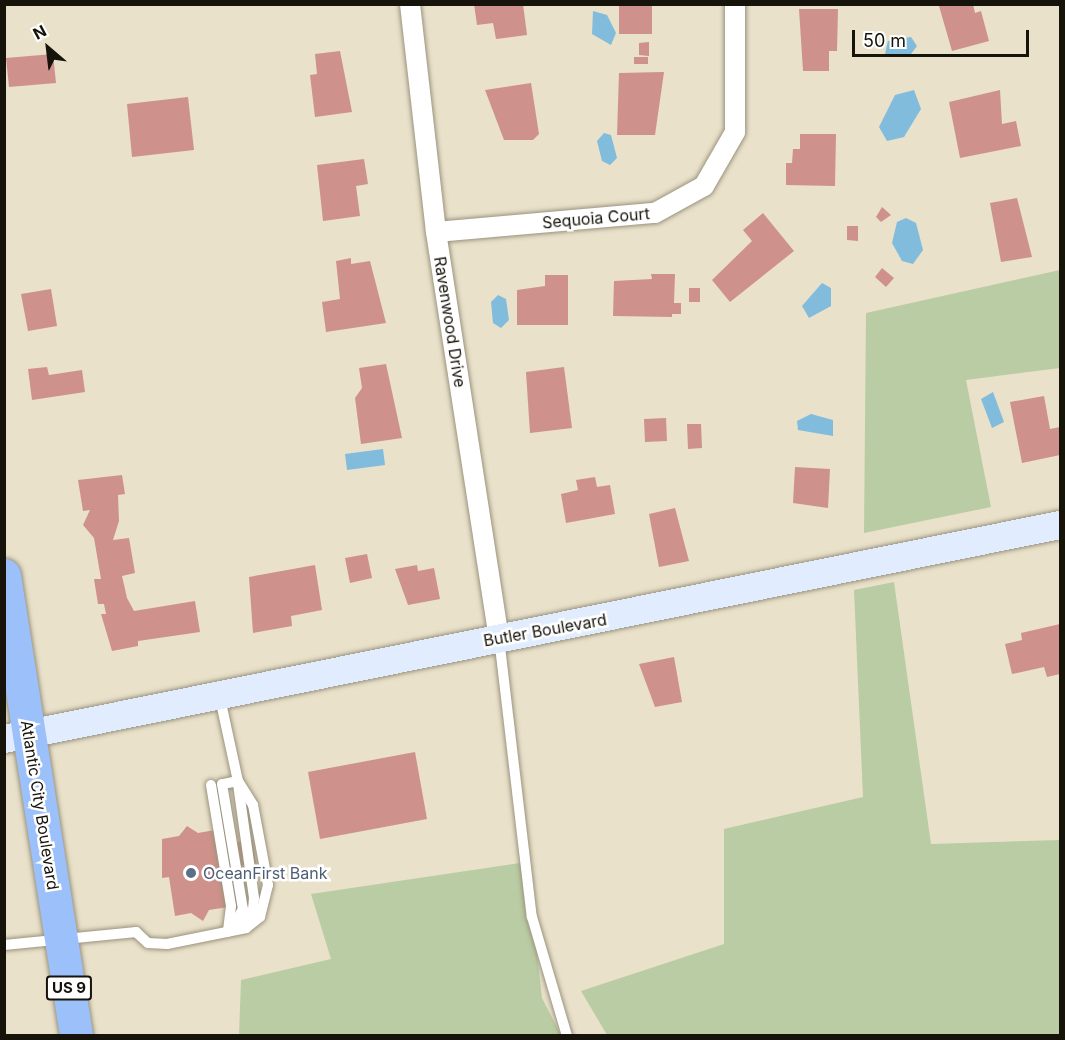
<!DOCTYPE html>
<html>
<head>
<meta charset="utf-8">
<style>
  body { margin:0 }
  #map { position:relative; width:1065px; height:1040px; overflow:hidden; background:#e9e1ca; font-family:Inter,sans-serif }
  div>[style] { position:absolute }
  [style*='--x'] { left:calc(var(--x)*1px); top:calc(var(--y)*1px); width:calc(var(--w)*1px); rotate:calc(var(--a)*1deg) }
  .green>* { inset:0; background:#bacca4 }
  .water>* { inset:0; background:#81bcdc }
  .building>* { inset:0; background:#cf918b }
  .roads { filter:drop-shadow(0 0 2px #9a937e) drop-shadow(0 0 2px #9a937e) }
  .lane>* { height:10px; margin:-5px; padding:0 5px; transform-origin:5px; border-radius:5px; background:#fff }
  .street>* { height:20px; margin:-10px; padding:0 10px; transform-origin:10px; border-radius:10px; background:#fff }
  .secondary>* { height:28px; margin:-14px; padding:0 14px; transform-origin:14px; border-radius:14px; background:#e1ecfe }
  .highway>* { height:33px; margin:-16.5px; padding:0 16.5px; transform-origin:16.5px; border-radius:16.5px; background:#9cc1fa }
  .dots>* { width:16px; height:16px; translate:-50% -50%; box-sizing:border-box; border:3px solid #fff; border-radius:50% }
  span { translate:-50% -50%; white-space:nowrap; text-align:center; line-height:1.15; -webkit-text-stroke:5px #fff; paint-order:stroke }
  .shield-label span { padding:2px 4px; background:#fff; border:2px solid; border-radius:4px; -webkit-text-stroke-width:0 }
  .shield-label { font-size:15px; color:#16130b; font-weight:700 }
  .street-label { font-size:16px; color:#16130b }
  .service-label { font-size:16px; color:#4e5e75 }
  .left { translate:0 -50%; text-align:left }
  .frame { position:absolute; inset:0; border:6px solid #16130b; pointer-events:none }
  .north { position:absolute; left:18px; top:18px; width:60px; height:60px; -webkit-text-stroke:4px #fff; paint-order:stroke; rotate:332deg; font-size:16px; font-weight:700; line-height:24px; text-align:center; color:#16130b }
  .north::after { content:''; display:block; margin:auto; width:21px; height:27px; background:#16130b; clip-path:polygon(50% 0,100% 100%,50% 72%,0 100%) }
  .scale { position:absolute; left:852px; top:30px; width:177px; height:27px; box-sizing:border-box; border:3px solid #16130b; border-top:0; padding-left:8px; font-size:18px; line-height:21px; white-space:nowrap; color:#16130b; -webkit-text-stroke:4px #fff; paint-order:stroke }
</style>
</head>
<body>
<div id="map">
  <div class="green">
    <i style="clip-path:polygon(1060px 270px,1060px 368px,966px 380px,991px 507px,864px 533px,866px 313px)"></i>
    <i style="clip-path:polygon(894px 582px,931px 844px,1060px 840px,1060px 1035px,607px 1035px,581px 991px,724px 944px,724px 829px,863px 797px,854px 590px)"></i>
    <i style="clip-path:polygon(527px 862px,542px 998px,561px 1035px,239px 1036px,241px 980px,331px 959px,311px 894px)"></i>
  </div>
  <div class="water">
    <i style="clip-path:polygon(593px 11px,607px 15px,616px 33px,611px 45px,592px 34px)"></i>
    <i style="clip-path:polygon(911px 37px,917px 46px,911px 54px,885px 54px,888px 41px)"></i>
    <i style="clip-path:polygon(914px 90px,921px 109px,904px 137px,887px 141px,879px 127px,895px 95px)"></i>
    <i style="clip-path:polygon(604px 133px,611px 135px,617px 158px,610px 165px,602px 161px,597px 141px)"></i>
    <i style="clip-path:polygon(906px 218px,916px 223px,923px 250px,913px 264px,902px 261px,892px 243px,897px 222px)"></i>
    <i style="clip-path:polygon(822px 283px,831px 288px,831px 306px,809px 318px,802px 306px)"></i>
    <i style="clip-path:polygon(498px 295px,506px 299px,509px 320px,501px 328px,493px 323px,491px 302px)"></i>
    <i style="clip-path:polygon(993px 392px,1004px 422px,992px 428px,981px 399px)"></i>
    <i style="clip-path:polygon(811px 414px,833px 420px,833px 436px,798px 430px,797px 421px)"></i>
    <i style="clip-path:polygon(383px 449px,385px 465px,347px 470px,345px 454px)"></i>
  </div>
  <div class="building">
    <i style="clip-path:polygon(474px 4px,523px 4px,527px 35px,496px 39px,493px 23px,477px 25px)"></i>
    <i style="clip-path:polygon(619px 4px,652px 4px,652px 34px,619px 34px)"></i>
    <i style="clip-path:polygon(973px 4px,975px 13px,981px 11px,989px 41px,952px 51px,939px 6px)"></i>
    <i style="clip-path:polygon(799px 9px,838px 9px,837px 51px,829px 51px,829px 71px,803px 71px)"></i>
    <i style="clip-path:polygon(649px 42px,649px 56px,639px 55px,639px 43px)"></i>
    <i style="clip-path:polygon(340px 51px,352px 112px,315px 117px,310px 75px,317px 74px,315px 54px)"></i>
    <i style="clip-path:polygon(53px 54px,56px 83px,9px 87px,6px 58px)"></i>
    <i style="clip-path:polygon(634px 57px,648px 57px,648px 64px,634px 64px)"></i>
    <i style="clip-path:polygon(664px 72px,655px 135px,617px 135px,619px 73px)"></i>
    <i style="clip-path:polygon(531px 83px,539px 134px,533px 140px,504px 140px,485px 90px)"></i>
    <i style="clip-path:polygon(1000px 90px,1002px 124px,1016px 121px,1021px 146px,960px 158px,949px 102px)"></i>
    <i style="clip-path:polygon(188px 97px,194px 150px,132px 157px,127px 104px)"></i>
    <i style="clip-path:polygon(800px 134px,836px 134px,835px 186px,786px 185px,786px 163px,792px 163px,793px 149px,800px 149px)"></i>
    <i style="clip-path:polygon(364px 159px,368px 184px,356px 186px,360px 216px,323px 221px,317px 165px)"></i>
    <i style="clip-path:polygon(1017px 198px,1032px 257px,1001px 262px,990px 203px)"></i>
    <i style="clip-path:polygon(882px 207px,891px 215px,881px 222px,876px 217px)"></i>
    <i style="clip-path:polygon(763px 213px,794px 251px,730px 302px,712px 280px,752px 241px,743px 230px)"></i>
    <i style="clip-path:polygon(847px 226px,858px 226px,858px 241px,847px 240px)"></i>
    <i style="clip-path:polygon(351px 258px,351px 264px,370px 261px,386px 323px,326px 332px,322px 302px,340px 299px,336px 261px)"></i>
    <i style="clip-path:polygon(882px 268px,894px 278px,886px 287px,875px 277px)"></i>
    <i style="clip-path:polygon(651px 274px,675px 274px,674px 303px,681px 303px,681px 314px,672px 314px,672px 304px,672px 317px,613px 316px,614px 281px,652px 279px)"></i>
    <i style="clip-path:polygon(545px 275px,568px 275px,568px 325px,517px 325px,517px 290px,545px 286px)"></i>
    <i style="clip-path:polygon(689px 288px,700px 288px,700px 302px,689px 302px)"></i>
    <i style="clip-path:polygon(51px 289px,57px 326px,28px 331px,21px 294px)"></i>
    <i style="clip-path:polygon(386px 364px,402px 438px,361px 444px,355px 398px,362px 388px,359px 368px)"></i>
    <i style="clip-path:polygon(47px 367px,49px 375px,82px 370px,85px 392px,32px 400px,28px 369px)"></i>
    <i style="clip-path:polygon(564px 367px,572px 428px,530px 433px,526px 372px)"></i>
    <i style="clip-path:polygon(1044px 396px,1050px 429px,1060px 427px,1060px 455px,1022px 463px,1010px 402px)"></i>
    <i style="clip-path:polygon(666px 418px,667px 441px,645px 442px,644px 419px)"></i>
    <i style="clip-path:polygon(687px 424px,701px 424px,702px 448px,688px 449px)"></i>
    <i style="clip-path:polygon(795px 467px,830px 469px,828px 508px,793px 503px)"></i>
    <i style="clip-path:polygon(122px 475px,125px 494px,118px 495px,119px 521px,113px 540px,129px 538px,135px 573px,122px 576px,127px 598px,134px 611px,195px 601px,200px 632px,138px 641px,138px 646px,112px 651px,101px 614px,106px 614px,104px 604px,98px 604px,94px 579px,101px 579px,94px 538px,83px 525px,90px 510px,83px 511px,78px 480px)"></i>
    <i style="clip-path:polygon(595px 477px,597px 487px,610px 485px,615px 514px,566px 523px,561px 494px,578px 490px,576px 480px)"></i>
    <i style="clip-path:polygon(675px 508px,689px 561px,659px 567px,649px 514px)"></i>
    <i style="clip-path:polygon(367px 554px,372px 578px,350px 583px,345px 558px)"></i>
    <i style="clip-path:polygon(315px 565px,322px 610px,291px 616px,292px 626px,253px 633px,249px 577px)"></i>
    <i style="clip-path:polygon(417px 565px,418px 571px,434px 568px,440px 599px,408px 605px,395px 569px)"></i>
    <i style="clip-path:polygon(1060px 624px,1060px 674px,1047px 677px,1044px 667px,1012px 674px,1005px 644px,1022px 640px,1021px 633px)"></i>
    <i style="clip-path:polygon(674px 657px,682px 702px,655px 707px,639px 664px)"></i>
    <i style="clip-path:polygon(415px 752px,427px 819px,320px 839px,308px 772px)"></i>
    <i style="clip-path:polygon(187px 826px,198px 833px,215px 830px,217px 845px,252px 840px,256px 863px,221px 868px,228px 907px,209px 910px,203px 921px,191px 913px,175px 916px,169px 877px,162px 878px,162px 839px,179px 836px)"></i>
  </div>
  <div class="roads">
    <div class="lane">
      <i style="--x:499;--y:638;--w:281;--a:83.3"></i>
      <i style="--x:532;--y:917;--w:124;--a:73.6"></i>
      <i style="--x:220;--y:698;--w:85;--a:77.8"></i>
      <i style="--x:238;--y:781;--w:16;--a:169"></i>
      <i style="--x:222;--y:784;--w:127;--a:80.5"></i>
      <i style="--x:243;--y:909;--w:24;--a:120"></i>
      <i style="--x:238;--y:784;--w:115;--a:82"></i>
      <i style="--x:254;--y:898;--w:12;--a:95"></i>
      <i style="--x:253;--y:910;--w:22;--a:129"></i>
      <i style="--x:211;--y:785;--w:123;--a:80.6"></i>
      <i style="--x:231;--y:906;--w:26;--a:97"></i>
      <i style="--x:4;--y:945;--w:133;--a:-5.6"></i>
      <i style="--x:136;--y:932;--w:16;--a:43"></i>
      <i style="--x:148;--y:943;--w:19;--a:3"></i>
      <i style="--x:167;--y:944;--w:81;--a:-11.4"></i>
      <i style="--x:246;--y:928;--w:18;--a:-38"></i>
      <i style="--x:260;--y:917;--w:33;--a:-76"></i>
      <i style="--x:268;--y:885;--w:81;--a:-100.6"></i>
      <i style="--x:253;--y:805;--w:28;--a:-122"></i>
    </div>
    <div class="street">
      <i style="--x:410;--y:4;--w:229;--a:83.5"></i>
      <i style="--x:436;--y:232;--w:411;--a:81.2"></i>
      <i style="--x:436;--y:232;--w:220;--a:-5"></i>
      <i style="--x:655;--y:213;--w:56;--a:-28.9"></i>
      <i style="--x:704;--y:186;--w:62;--a:-60.1"></i>
      <i style="--x:735;--y:132;--w:128;--a:-90"></i>
    </div>
    <div class="secondary">
      <i style="--x:4;--y:739;--w:1077;--a:-11.46"></i>
    </div>
    <div class="highway">
      <i style="--x:4;--y:575;--w:467;--a:81.1"></i>
    </div>
  </div>
  <div class="dots">
    <i style="left:191px;top:873px;background:#5c6f8a"></i>
  </div>
  <div class="shield-label">
    <span style="left:69px;top:988px">US 9</span>
  </div>
  <div class="street-label">
    <span style="left:596px;top:218px;rotate:-5deg">Sequoia Court</span>
    <span style="left:450px;top:322px;rotate:81deg">Ravenwood Drive</span>
    <span style="left:545px;top:630px;rotate:-10deg">Butler Boulevard</span>
    <span style="left:40px;top:805px;rotate:81deg">Atlantic City Boulevard</span>
  </div>
  <div class="service-label">
    <span class="left" style="left:203px;top:873px">OceanFirst Bank</span>
  </div>
  <div class="frame"></div>
  <div class="north">N</div>
  <div class="scale">50 m</div>
</div>
</body>
</html>
